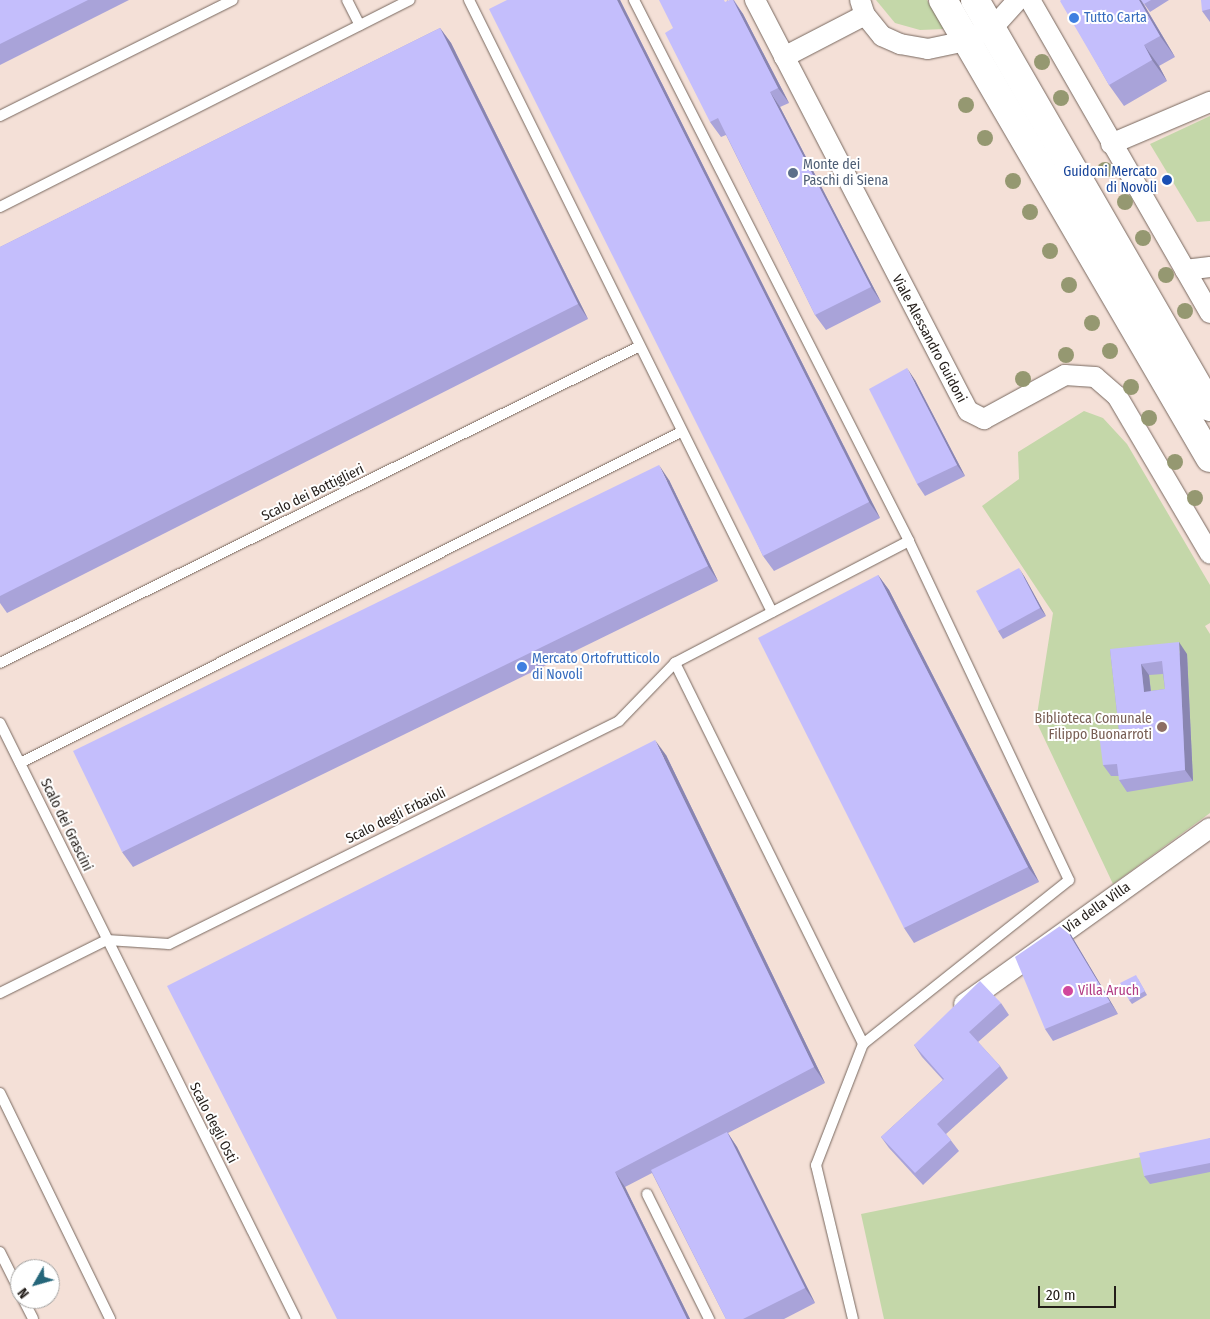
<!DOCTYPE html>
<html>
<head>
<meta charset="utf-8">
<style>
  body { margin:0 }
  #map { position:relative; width:1210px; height:1319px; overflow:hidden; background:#f4e0d7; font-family:"Fira Sans Condensed",sans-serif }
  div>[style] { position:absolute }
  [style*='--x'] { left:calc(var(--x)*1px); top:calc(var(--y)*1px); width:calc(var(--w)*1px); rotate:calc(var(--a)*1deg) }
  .green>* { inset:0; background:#c4d7a9 }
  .roads { filter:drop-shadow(0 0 1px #78685f) drop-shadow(0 0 1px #78685f) }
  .lane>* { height:10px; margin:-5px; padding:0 5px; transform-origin:5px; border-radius:5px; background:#fff }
  .street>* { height:20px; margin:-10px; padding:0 10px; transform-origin:10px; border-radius:10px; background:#fff }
  .primary>* { height:28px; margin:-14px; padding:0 14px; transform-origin:14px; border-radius:14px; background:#fff }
  .trees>* { width:16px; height:16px; margin:-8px; border-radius:50%; background:#959871 }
  .wall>* { inset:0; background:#a9a3d9 }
  .shaded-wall>* { inset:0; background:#8985b0 }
  .building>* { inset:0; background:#c4befc }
  .dots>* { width:14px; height:14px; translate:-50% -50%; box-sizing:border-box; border:2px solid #fff; border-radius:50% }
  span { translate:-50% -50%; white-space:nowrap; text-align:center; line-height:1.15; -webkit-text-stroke:4px #fff; paint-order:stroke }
  .shop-label { font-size:14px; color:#366cbe }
  .left { translate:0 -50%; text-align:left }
  .service-label { font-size:14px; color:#4e5e75 }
  .transit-label { font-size:14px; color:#164399 }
  .right { translate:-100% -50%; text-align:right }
  .street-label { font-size:14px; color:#231d19 }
  .education-label { font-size:14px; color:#785e54 }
  .hotel-label { font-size:14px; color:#b23c85 }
  .north { position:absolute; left:10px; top:1259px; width:50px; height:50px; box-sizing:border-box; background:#fff; border:1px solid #a7a5a3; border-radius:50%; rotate:232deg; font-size:14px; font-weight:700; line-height:20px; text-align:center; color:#231d19 }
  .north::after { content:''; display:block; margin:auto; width:18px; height:22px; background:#25667a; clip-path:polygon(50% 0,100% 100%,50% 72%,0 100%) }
  .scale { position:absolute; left:1038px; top:1286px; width:78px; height:22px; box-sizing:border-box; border:2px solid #231d19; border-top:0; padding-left:6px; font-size:15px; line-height:18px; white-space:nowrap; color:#231d19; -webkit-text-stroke:4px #fff; paint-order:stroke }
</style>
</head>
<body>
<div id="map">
  <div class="green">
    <i style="clip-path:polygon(876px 0,927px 0,945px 29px,920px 30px,895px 23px)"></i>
    <i style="clip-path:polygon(1210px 116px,1210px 221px,1197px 222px,1150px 144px)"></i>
    <i style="clip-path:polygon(1084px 411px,1103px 418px,1127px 444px,1210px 585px,1210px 623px,1205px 626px,1210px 634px,1210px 813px,1113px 884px,1036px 721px,1053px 613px,982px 506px,1019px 479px,1018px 452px)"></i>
    <i style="clip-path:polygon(1210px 1143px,1210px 1319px,884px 1319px,861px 1214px)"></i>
  </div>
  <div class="roads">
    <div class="lane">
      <i style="--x:347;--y:0;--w:28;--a:63"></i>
      <i style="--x:469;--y:0;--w:683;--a:63.66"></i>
      <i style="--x:634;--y:0;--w:607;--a:63.05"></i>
      <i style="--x:909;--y:541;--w:264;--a:152.5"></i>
      <i style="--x:675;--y:663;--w:425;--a:63.7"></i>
      <i style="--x:863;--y:1044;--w:130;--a:111.2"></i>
      <i style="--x:816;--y:1165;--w:158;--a:76.5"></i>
      <i style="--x:0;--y:116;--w:260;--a:-26.5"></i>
      <i style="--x:0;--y:207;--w:459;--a:-26.8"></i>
      <i style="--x:0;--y:663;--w:712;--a:-26.35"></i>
      <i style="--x:0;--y:723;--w:665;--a:63.59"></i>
      <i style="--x:20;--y:763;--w:739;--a:-26.6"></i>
      <i style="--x:0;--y:993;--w:119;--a:-26.4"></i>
      <i style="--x:107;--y:940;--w:62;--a:3.7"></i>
      <i style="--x:169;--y:944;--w:502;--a:-26.36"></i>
      <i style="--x:619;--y:721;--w:81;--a:-46"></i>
      <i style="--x:863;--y:1044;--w:263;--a:-38.5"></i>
      <i style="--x:1069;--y:880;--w:375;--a:-115.3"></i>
      <i style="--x:0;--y:1093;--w:251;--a:64"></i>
      <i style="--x:647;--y:1194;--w:140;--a:63.6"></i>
      <i style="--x:0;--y:1252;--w:45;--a:63.4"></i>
      <i style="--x:23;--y:1299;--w:22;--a:63"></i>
    </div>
    <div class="street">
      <i style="--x:755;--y:0;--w:463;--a:62.6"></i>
      <i style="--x:968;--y:411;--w:18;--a:27"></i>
      <i style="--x:984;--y:419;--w:92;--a:-28.5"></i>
      <i style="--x:1065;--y:375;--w:30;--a:4"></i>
      <i style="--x:1095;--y:377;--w:29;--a:41"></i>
      <i style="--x:1117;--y:396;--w:183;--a:59.5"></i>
      <i style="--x:860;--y:0;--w:16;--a:72"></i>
      <i style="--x:865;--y:15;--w:27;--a:51"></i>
      <i style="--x:882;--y:36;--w:20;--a:24"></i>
      <i style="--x:900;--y:44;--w:28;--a:10"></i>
      <i style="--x:928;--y:49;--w:40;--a:-12"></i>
      <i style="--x:967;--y:41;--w:35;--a:-31"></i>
      <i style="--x:997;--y:23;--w:31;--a:-48"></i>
      <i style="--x:1030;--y:0;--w:361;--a:60.1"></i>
      <i style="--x:784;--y:57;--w:91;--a:-27.4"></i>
      <i style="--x:1111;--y:144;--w:108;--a:-23"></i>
      <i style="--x:1185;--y:270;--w:25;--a:-7"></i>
      <i style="--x:964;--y:1004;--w:302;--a:-35.6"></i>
    </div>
    <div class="primary">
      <i style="--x:943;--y:0;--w:530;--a:59.76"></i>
      <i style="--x:975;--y:0;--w:470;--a:60"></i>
    </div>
  </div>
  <div class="trees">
    <i style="left:1042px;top:62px"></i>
    <i style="left:1061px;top:98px"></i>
    <i style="left:966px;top:105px"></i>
    <i style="left:985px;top:138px"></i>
    <i style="left:1105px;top:170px"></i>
    <i style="left:1013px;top:181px"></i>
    <i style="left:1125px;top:202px"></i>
    <i style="left:1030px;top:212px"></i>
    <i style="left:1143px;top:238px"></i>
    <i style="left:1050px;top:251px"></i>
    <i style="left:1166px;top:275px"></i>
    <i style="left:1069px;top:285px"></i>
    <i style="left:1185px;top:311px"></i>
    <i style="left:1092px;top:323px"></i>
    <i style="left:1110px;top:351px"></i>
    <i style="left:1066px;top:355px"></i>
    <i style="left:1023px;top:379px"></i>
    <i style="left:1131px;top:387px"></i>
    <i style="left:1149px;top:418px"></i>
    <i style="left:1175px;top:462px"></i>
    <i style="left:1195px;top:498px"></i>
  </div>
  <div class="wall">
    <i style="clip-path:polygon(0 0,129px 0,0 65px)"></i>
    <i style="clip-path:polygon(507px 0,620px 0,880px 518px,774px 571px,763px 556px)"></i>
    <i style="clip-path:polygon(727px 0,728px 1px,734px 0,743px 14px,789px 103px,780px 107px,881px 302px,826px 330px,815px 315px,726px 135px,721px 137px,710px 122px)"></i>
    <i style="clip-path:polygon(1061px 0,1169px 0,1150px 12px,1142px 1px,1175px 57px,1159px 66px,1167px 81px,1124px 106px,1109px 85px)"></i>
    <i style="clip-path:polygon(1210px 0,1210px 22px,1202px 11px)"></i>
    <i style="clip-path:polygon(440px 28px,451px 43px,588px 319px,7px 613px,0 603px,0 247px)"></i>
    <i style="clip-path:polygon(915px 380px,965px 476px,925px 496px,917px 484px)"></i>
    <i style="clip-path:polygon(669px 480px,718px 581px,133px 867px,122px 852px)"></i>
    <i style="clip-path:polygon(878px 575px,889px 590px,1039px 882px,914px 943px,904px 928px)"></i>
    <i style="clip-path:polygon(1024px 576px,1046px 616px,1003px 639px,998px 631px)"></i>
    <i style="clip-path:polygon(evenodd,1110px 649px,1187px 654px,1193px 781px,1127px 792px,1119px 780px,1119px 776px,1111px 776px,1103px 765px,1119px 731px,1110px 649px,1163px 674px,1165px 689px,1151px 691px,1149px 675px,1163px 674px)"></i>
    <i style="clip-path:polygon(666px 755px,825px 1083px,728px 1133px,737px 1147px,815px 1303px,784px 1319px,726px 1319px,652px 1173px,625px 1187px,690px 1319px,337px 1319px)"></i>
    <i style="clip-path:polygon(1071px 935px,1118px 1014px,1053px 1041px,1045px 1029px)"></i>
    <i style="clip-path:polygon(1138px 979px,1147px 995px,1132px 1004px,1129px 1000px)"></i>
    <i style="clip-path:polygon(1001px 1003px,1009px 1015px,978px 1042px,1000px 1066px,1008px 1078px,946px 1134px,959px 1151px,923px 1185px,889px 1148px,881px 1137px,943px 1080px,922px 1057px,914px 1045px)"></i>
    <i style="clip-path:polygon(1210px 1138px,1210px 1172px,1150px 1184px,1144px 1176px)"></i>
  </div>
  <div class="shaded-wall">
    <i style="clip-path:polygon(617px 0,620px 0,880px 518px,869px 502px)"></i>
    <i style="clip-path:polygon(733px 0,743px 14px,789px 103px,778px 88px)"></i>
    <i style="clip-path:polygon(1139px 0,1141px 0,1175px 57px,1160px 36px)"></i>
    <i style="clip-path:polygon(440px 28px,451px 43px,588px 319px,578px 304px)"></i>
    <i style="clip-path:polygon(1144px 45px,1159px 66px,1167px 81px,1152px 60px)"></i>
    <i style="clip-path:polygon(770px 92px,780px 107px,881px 302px,871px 287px)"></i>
    <i style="clip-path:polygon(907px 368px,915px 380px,965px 476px,957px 465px)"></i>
    <i style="clip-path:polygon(659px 465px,669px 480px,718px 581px,708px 566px)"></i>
    <i style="clip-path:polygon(1019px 568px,1024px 576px,1046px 616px,1040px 608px)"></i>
    <i style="clip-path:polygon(878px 575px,889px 590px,1039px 882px,1028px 867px)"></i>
    <i style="clip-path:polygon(1179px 642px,1187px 654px,1193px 781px,1185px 770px)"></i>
    <i style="clip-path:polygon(1141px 664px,1149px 675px,1152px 703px,1144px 692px)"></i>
    <i style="clip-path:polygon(655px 740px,666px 755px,825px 1083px,814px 1067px)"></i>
    <i style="clip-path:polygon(1063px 924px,1071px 935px,1118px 1014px,1110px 1002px)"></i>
    <i style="clip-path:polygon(727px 1132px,737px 1147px,815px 1303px,805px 1288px)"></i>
    <i style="clip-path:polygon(615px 1172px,625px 1187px,690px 1319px,687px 1319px)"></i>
  </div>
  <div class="building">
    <i style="clip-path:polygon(0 0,88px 0,0 44px)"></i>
    <i style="clip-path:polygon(507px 0,617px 0,869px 502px,763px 556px,489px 9px)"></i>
    <i style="clip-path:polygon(659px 0,724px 0,725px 2px,730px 0,733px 0,778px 88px,770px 92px,871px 287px,815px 315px,718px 118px,710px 122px,665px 33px,673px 28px)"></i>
    <i style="clip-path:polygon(1061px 0,1139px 0,1160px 36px,1144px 45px,1152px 60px,1109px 85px,1060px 1px)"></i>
    <i style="clip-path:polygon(1141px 0,1151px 0,1144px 4px)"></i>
    <i style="clip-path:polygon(1201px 0,1210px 0,1210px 9px,1202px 11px)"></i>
    <i style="clip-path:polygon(440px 28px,578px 304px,0 596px,0 247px)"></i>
    <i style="clip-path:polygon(907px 368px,957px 465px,917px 484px,869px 389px)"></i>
    <i style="clip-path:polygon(659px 465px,708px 566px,122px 852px,73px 751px)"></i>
    <i style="clip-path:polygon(1019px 568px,1040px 608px,998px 631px,976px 591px)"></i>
    <i style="clip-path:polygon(878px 575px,1028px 867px,904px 928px,758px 638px)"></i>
    <i style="clip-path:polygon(evenodd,1179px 642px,1185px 770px,1119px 780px,1117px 764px,1103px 765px,1099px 734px,1119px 731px,1110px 649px,1179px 642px,1162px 661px,1165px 689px,1144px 692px,1141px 664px,1162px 661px)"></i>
    <i style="clip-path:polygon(655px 740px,814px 1067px,615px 1172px,687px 1319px,337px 1319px,167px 986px)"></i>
    <i style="clip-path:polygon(1063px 924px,1110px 1002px,1045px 1029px,1015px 957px)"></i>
    <i style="clip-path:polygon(1136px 975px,1145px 991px,1129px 1000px,1120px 983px)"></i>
    <i style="clip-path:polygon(980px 981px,1001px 1003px,969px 1032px,1000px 1066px,937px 1124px,951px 1140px,915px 1173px,881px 1137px,944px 1079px,914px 1045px)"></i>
    <i style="clip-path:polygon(727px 1132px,805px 1288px,743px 1319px,726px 1319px,651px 1170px)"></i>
    <i style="clip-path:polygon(1210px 1138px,1210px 1163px,1144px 1176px,1139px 1153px)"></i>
  </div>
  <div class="dots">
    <i style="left:1074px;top:18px;background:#3f7fe0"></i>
    <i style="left:793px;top:173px;background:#5c6f8a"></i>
    <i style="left:1167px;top:180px;background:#1a4fb4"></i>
    <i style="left:522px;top:667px;background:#3f7fe0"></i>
    <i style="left:1162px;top:727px;background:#8d6e63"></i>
    <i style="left:1068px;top:991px;background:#d1479c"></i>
  </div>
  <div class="shop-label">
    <span class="left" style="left:1084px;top:18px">Tutto Carta</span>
    <span class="left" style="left:532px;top:667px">Mercato Ortofrutticolo<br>di Novoli</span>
  </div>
  <div class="service-label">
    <span class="left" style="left:803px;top:173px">Monte dei<br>Paschi di Siena</span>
  </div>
  <div class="transit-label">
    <span class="right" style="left:1157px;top:180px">Guidoni Mercato<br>di Novoli</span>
  </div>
  <div class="street-label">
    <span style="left:929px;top:339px;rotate:62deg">Viale Alessandro Guidoni</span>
    <span style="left:313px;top:493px;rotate:-26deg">Scalo dei Bottiglieri</span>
    <span style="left:396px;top:816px;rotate:-26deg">Scalo degli Erbaioli</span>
    <span style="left:66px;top:825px;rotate:64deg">Scalo dei Grascini</span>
    <span style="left:1097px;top:908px;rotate:-35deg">Via della Villa</span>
    <span style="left:213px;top:1123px;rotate:63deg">Scalo degli Osti</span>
  </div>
  <div class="education-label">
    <span class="right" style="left:1152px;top:727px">Biblioteca Comunale<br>Filippo Buonarroti</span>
  </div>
  <div class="hotel-label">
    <span class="left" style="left:1078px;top:991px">Villa Aruch</span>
  </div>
  <div class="north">N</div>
  <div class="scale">20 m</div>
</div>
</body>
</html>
